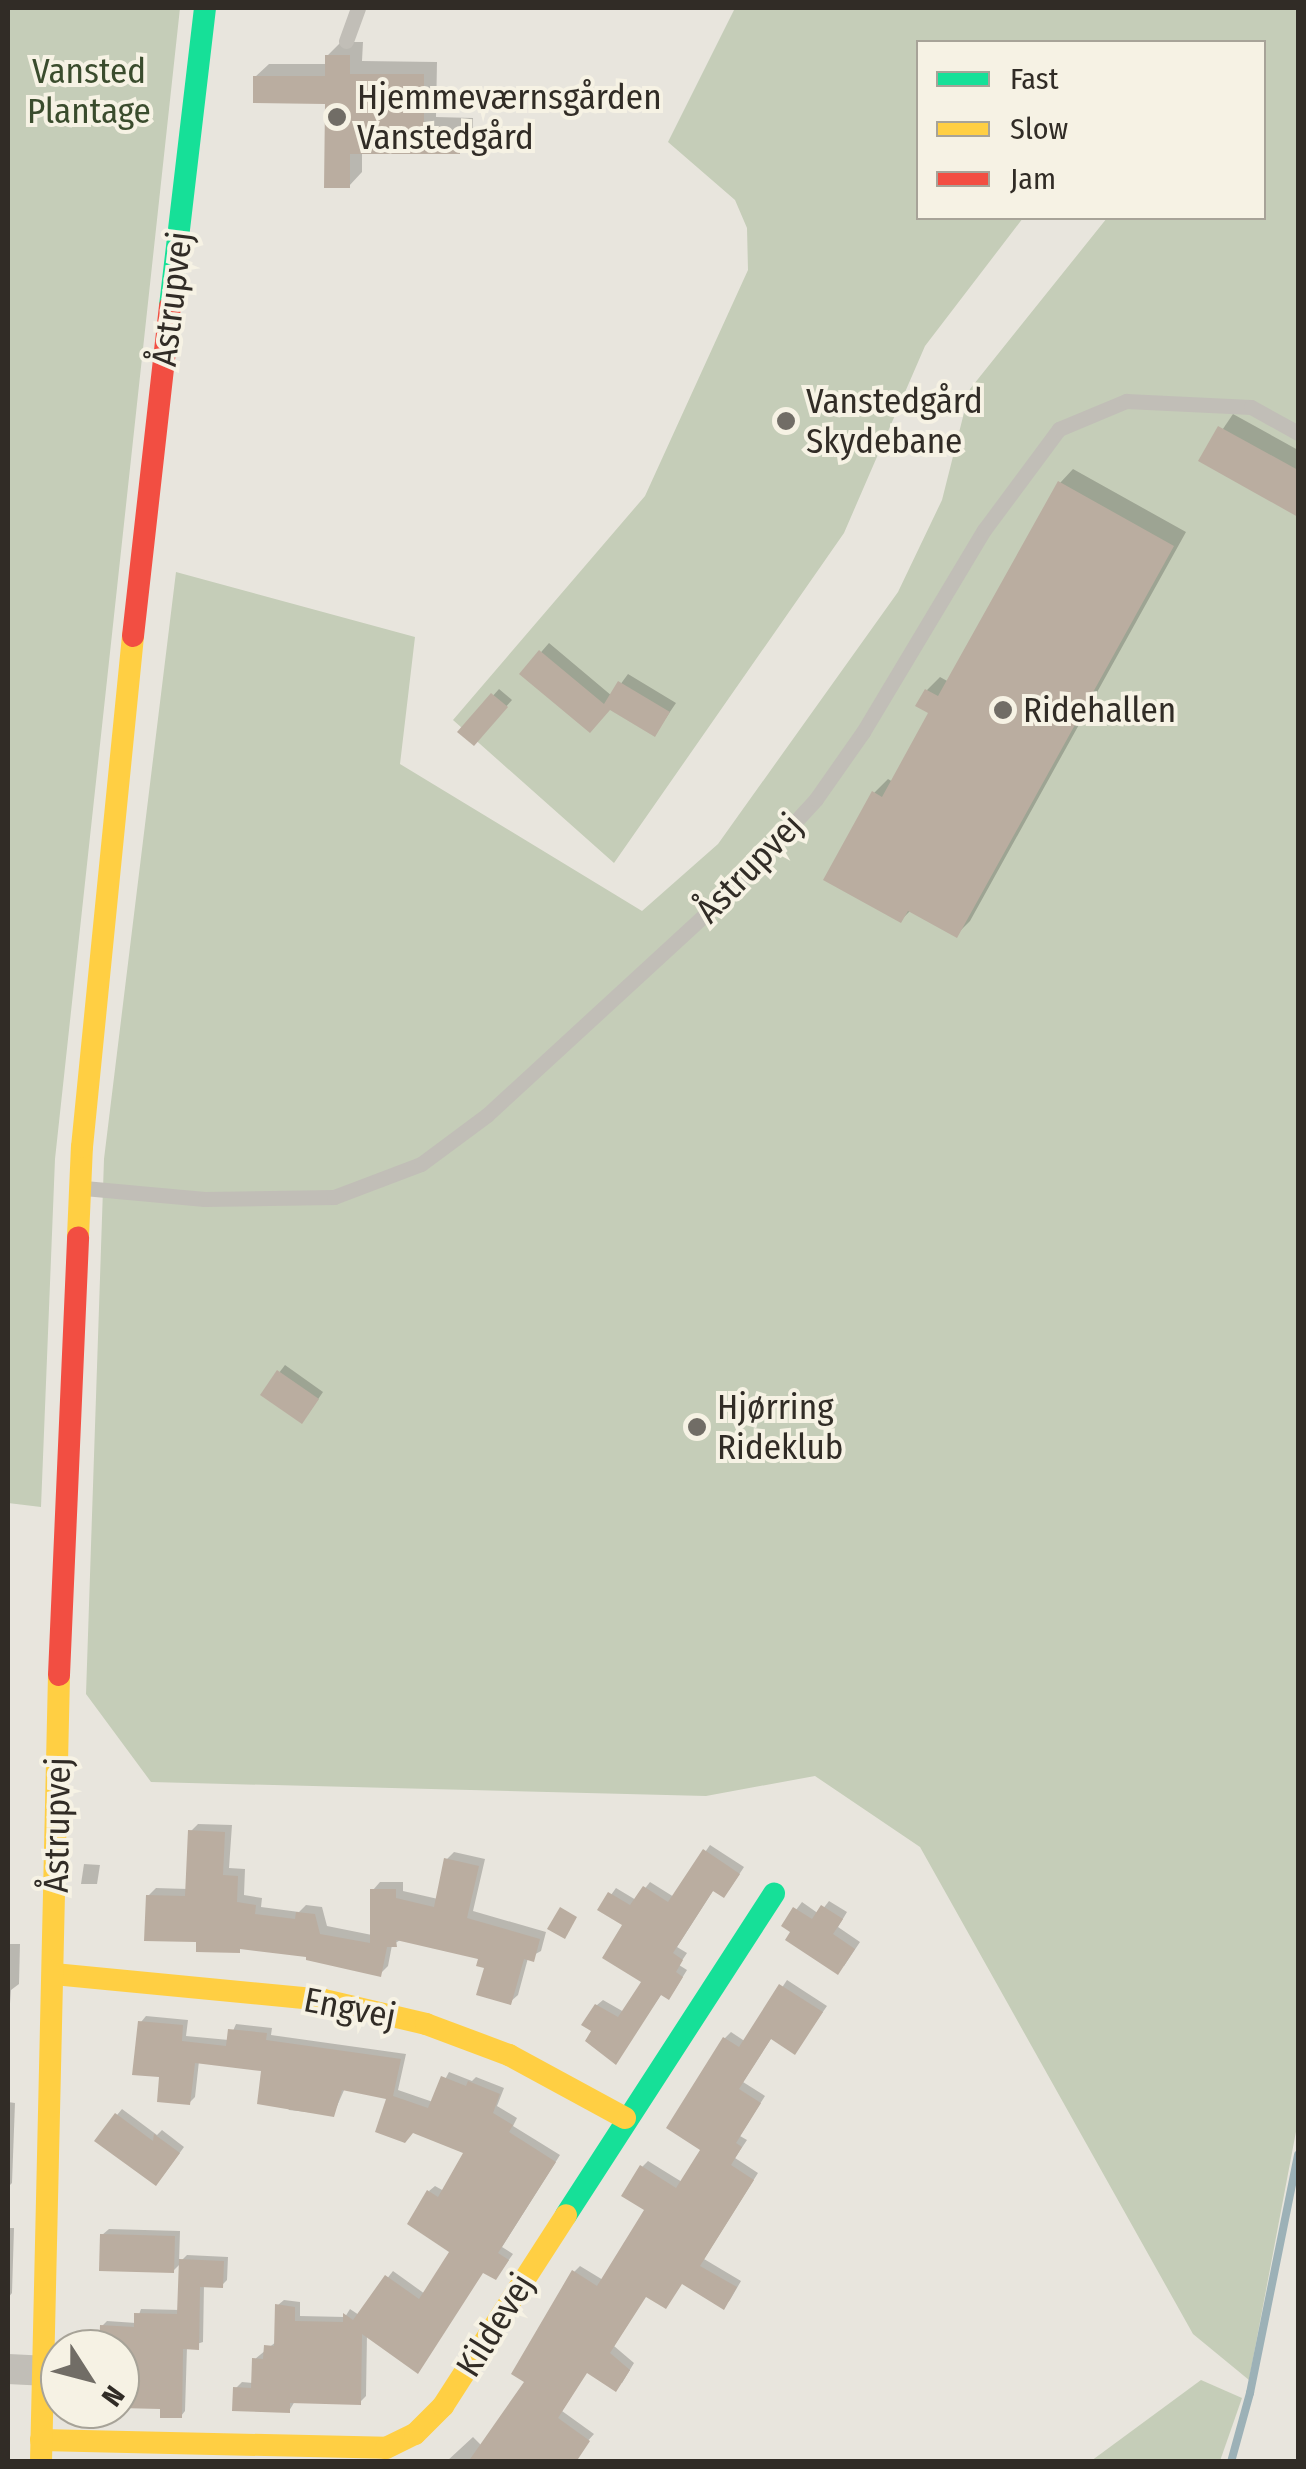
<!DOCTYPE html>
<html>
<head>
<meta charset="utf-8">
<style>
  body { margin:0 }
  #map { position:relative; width:1306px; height:2469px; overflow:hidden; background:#e8e5dd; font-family:"Fira Sans Condensed",sans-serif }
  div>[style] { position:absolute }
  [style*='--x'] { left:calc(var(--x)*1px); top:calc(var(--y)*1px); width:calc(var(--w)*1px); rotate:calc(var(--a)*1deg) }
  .green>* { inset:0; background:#c5cdb8 }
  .shadow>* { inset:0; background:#0003 }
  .stream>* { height:8px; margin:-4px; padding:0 4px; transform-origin:4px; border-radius:4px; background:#9cb1b7 }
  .building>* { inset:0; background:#baada0 }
  .lane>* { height:15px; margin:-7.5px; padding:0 7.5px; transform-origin:7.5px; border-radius:7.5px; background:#c1beb7 }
  .street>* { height:30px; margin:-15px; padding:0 15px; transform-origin:15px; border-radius:15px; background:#c1beb7 }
  .fast>* { height:22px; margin:-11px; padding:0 11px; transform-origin:11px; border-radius:11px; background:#16e098 }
  .slow>* { height:22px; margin:-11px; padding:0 11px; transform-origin:11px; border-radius:11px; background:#ffcf43 }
  .jam>* { height:22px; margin:-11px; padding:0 11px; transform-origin:11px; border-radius:11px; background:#f24e42 }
  .dots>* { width:28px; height:28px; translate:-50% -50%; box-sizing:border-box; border:5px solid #f6f2e4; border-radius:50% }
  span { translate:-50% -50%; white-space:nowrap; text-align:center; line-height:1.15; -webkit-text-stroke:8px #f6f2e4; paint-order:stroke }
  .park-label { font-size:35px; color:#3a4c2d }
  .poi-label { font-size:35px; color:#312c26 }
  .left { translate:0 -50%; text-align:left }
  .street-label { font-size:35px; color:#312c26 }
  .frame { position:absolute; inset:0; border:10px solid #312c26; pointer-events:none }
  .legend { position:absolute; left:916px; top:40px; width:350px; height:180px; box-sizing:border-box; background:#f6f2e4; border:2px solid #a7a398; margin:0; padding:12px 18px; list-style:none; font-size:30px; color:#312c26 }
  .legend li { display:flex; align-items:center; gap:20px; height:50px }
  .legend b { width:50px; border:2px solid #a7a398 }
  .north { position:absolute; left:40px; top:2329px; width:100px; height:100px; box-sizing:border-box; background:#f6f2e4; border:2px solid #a7a398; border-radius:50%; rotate:126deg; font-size:28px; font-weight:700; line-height:40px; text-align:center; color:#312c26 }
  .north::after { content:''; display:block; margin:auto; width:35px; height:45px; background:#716d66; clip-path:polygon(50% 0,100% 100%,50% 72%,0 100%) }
</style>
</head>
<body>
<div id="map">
  <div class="green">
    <i style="clip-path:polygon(8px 8px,180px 8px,55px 1159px,41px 1507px,8px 1503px)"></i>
    <i style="clip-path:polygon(735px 8px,1298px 8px,1298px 2121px,1249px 2380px,1193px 2334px,920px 1847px,815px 1776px,706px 1796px,151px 1782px,86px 1694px,104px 1159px,176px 572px,415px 637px,400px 764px,642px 911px,718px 844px,898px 592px,942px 500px,970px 389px,1107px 218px,1264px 218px,1264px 42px,918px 42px,918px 218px,1023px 218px,925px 346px,844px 533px,614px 863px,453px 720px,645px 496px,748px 270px,747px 228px,735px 200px,668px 142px)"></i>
    <i style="clip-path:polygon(1201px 2380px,1242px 2398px,1220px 2461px,1091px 2461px)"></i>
  </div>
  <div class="shadow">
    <i style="clip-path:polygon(341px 42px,363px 42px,362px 61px,437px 62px,436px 117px,473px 118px,473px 138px,459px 151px,362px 151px,362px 172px,349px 186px,327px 101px,255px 77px,269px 64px,327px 64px,327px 56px)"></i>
    <i style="clip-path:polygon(1233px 414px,1298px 450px,1298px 514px,1202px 460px)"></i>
    <i style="clip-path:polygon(1073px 469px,1186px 532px,970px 921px,956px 935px,911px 910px,901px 920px,874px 793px,888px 779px,893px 782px,932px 712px,927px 690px,940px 677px,949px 682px,1060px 483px)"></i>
    <i style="clip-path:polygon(549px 643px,612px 696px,628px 674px,676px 703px,655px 734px,610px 707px,523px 673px)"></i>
    <i style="clip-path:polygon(499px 689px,512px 700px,473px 743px,461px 732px)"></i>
    <i style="clip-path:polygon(285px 1365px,323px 1392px,308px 1414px,263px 1394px)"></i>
    <i style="clip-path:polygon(198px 1824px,232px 1825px,229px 1868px,245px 1869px,244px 1895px,262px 1898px,261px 1907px,299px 1912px,306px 1905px,322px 1907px,327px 1926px,372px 1935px,373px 1890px,380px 1882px,403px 1882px,403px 1891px,438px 1899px,447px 1859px,454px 1852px,485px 1859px,473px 1911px,546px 1932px,541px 1951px,528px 1958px,518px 1995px,510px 2002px,481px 1957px,402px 1939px,392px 1945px,388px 1966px,380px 1974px,309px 1954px,243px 1946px,239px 1950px,199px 1939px,148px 1896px,156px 1888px,188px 1889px,191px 1831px)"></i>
    <i style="clip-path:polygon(710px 1845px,744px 1867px,729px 1890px,714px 1889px,677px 1947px,687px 1953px,679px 1965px,687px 1970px,674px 1991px,662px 1993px,616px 2062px,595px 2031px,597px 2005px,603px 2000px,624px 2012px,644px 1982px,626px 1925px,601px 1909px,616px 1888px,636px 1900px,650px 1882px,674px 1897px)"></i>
    <i style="clip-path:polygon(84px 1864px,100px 1865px,97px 1884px,81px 1884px)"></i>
    <i style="clip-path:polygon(829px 1901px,847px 1912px,838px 1927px,860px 1942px,844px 1966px,784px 1926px,802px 1902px,819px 1914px)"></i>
    <i style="clip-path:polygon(8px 1944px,20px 1944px,19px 1984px,11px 1990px,8px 2031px)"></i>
    <i style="clip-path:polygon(787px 1980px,827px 2006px,795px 2052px,772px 2037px,743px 2082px,765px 2096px,740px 2136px,747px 2140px,735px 2158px,758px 2173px,704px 2259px,741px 2281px,730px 2300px,724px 2306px,683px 2282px,647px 2294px,614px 2346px,634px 2363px,622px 2383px,588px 2370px,562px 2411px,594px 2434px,569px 2462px,446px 2462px,473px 2437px,482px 2446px,528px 2381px,574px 2272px,580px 2266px,603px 2280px,647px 2209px,642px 2167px,648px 2161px,682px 2182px,703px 2149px,669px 2127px,725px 2038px,731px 2032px,746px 2042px)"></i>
    <i style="clip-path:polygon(146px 2016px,188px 2020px,186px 2036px,229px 2040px,236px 2024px,272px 2028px,271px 2035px,406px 2054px,398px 2090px,433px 2102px,449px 2072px,472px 2081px,476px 2077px,504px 2088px,497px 2106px,517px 2118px,513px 2126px,560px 2155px,502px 2247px,513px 2254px,501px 2271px,484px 2270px,367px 2334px,366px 2396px,360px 2402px,295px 2401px,289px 2411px,236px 2388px,242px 2382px,253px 2383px,255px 2359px,277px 2341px,278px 2305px,284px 2300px,300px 2302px,300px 2316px,345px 2317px,350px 2309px,359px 2315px,393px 2271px,425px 2294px,452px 2252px,429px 2191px,435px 2186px,444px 2191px,467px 2152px,389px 2097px,345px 2088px,333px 2115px,289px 2110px,264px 2069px,199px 2061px,195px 2097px,189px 2103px,162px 2075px,141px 2022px)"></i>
    <i style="clip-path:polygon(8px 2102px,15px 2103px,12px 2183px,8px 2187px)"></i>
    <i style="clip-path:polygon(122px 2109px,157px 2135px,162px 2130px,184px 2147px,162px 2177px,117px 2115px)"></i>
    <i style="clip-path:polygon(8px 2228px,14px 2228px,12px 2293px,8px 2298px)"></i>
    <i style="clip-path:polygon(109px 2229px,180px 2231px,179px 2263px,187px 2255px,228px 2257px,227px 2280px,222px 2285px,204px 2285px,203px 2342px,187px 2347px,185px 2411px,181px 2416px,162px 2407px,120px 2406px,120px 2349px,101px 2349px,102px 2326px,107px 2321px,136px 2323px,141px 2309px,180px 2310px,182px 2262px,173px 2271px,102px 2235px)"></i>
  </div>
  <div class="stream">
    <i style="--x:1231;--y:2462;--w:72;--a:-74.6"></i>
    <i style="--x:1250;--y:2393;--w:243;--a:-78.6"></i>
  </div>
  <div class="building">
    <i style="clip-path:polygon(325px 55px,350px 55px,350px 74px,424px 74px,424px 130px,460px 130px,460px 154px,350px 154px,350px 188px,324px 188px,325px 104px,253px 103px,253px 76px,325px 76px)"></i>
    <i style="clip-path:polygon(1218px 426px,1298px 470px,1298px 517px,1198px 461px)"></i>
    <i style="clip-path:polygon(1058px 481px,1174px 546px,957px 938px,908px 911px,901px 923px,823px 880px,872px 791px,882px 797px,928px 713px,915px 706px,925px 689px,938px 696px)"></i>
    <i style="clip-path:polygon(539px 650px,604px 704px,618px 681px,670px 712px,655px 737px,610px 710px,590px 733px,519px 674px)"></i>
    <i style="clip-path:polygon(491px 693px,508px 707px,474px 746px,457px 732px)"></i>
    <i style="clip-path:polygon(277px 1370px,319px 1399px,302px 1424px,260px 1395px)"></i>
    <i style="clip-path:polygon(188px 1830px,225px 1832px,223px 1875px,238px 1876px,237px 1902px,256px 1905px,255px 1914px,295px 1919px,296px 1912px,315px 1914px,320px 1934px,370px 1943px,370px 1889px,396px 1889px,396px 1898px,434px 1907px,444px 1858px,479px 1866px,467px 1918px,540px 1939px,534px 1962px,524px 1959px,511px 2005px,476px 1995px,484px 1968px,476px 1966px,478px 1959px,396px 1940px,397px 1947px,387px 1947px,381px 1977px,306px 1960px,306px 1957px,240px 1949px,240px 1953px,196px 1952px,196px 1942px,144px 1941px,146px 1895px,185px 1896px)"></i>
    <i style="clip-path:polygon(703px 1849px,740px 1874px,724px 1898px,713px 1891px,673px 1953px,683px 1960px,676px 1972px,683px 1977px,669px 2000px,661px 1995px,616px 2065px,585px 2041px,591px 2031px,581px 2025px,595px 2004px,618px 2017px,641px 1982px,602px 1958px,622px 1925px,597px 1910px,608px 1892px,630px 1905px,643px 1886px,668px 1902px)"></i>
    <i style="clip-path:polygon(821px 1905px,843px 1919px,833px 1934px,855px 1949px,838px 1975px,785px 1940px,790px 1932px,781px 1926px,793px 1907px,812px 1919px)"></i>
    <i style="clip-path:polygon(560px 1907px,577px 1917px,565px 1939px,547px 1929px)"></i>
    <i style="clip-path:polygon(779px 1984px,823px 2012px,795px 2055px,771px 2039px,739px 2089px,761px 2103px,736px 2143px,742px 2147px,731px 2165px,754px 2180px,700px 2266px,737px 2287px,724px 2310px,682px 2284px,666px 2309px,646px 2297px,610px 2353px,630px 2370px,616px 2392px,587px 2373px,558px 2418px,590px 2441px,576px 2462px,468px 2462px,524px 2382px,511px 2374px,572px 2270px,597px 2286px,644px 2210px,621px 2196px,640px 2165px,676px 2188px,700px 2150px,666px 2128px,723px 2037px,739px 2047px)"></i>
    <i style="clip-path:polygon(138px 2021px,183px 2025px,182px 2041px,226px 2046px,228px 2029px,267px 2033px,266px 2040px,401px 2059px,393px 2096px,428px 2108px,441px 2076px,466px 2086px,468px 2081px,500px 2094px,493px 2113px,513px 2125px,509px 2132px,556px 2162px,498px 2253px,509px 2260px,496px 2280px,483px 2273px,418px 2374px,362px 2334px,361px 2405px,290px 2403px,290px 2413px,232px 2411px,233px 2387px,251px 2388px,252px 2358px,263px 2359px,264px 2345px,274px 2346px,275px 2304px,295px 2307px,295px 2321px,343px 2322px,343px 2313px,353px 2320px,385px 2275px,419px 2299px,449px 2252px,407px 2224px,427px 2190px,438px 2197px,463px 2153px,413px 2133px,405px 2143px,375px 2132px,386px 2099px,342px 2090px,334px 2117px,257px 2104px,261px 2071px,195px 2063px,190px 2105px,157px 2102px,159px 2077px,132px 2075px)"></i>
    <i style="clip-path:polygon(115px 2113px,153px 2141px,154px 2134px,180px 2153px,156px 2186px,94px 2141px)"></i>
    <i style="clip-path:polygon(100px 2234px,175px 2236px,174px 2273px,99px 2271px)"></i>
    <i style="clip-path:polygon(179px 2259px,224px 2261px,223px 2288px,200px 2287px,199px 2350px,183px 2349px,182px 2418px,160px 2418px,160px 2409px,120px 2408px,120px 2349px,99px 2349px,100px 2325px,134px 2327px,134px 2313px,177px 2314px)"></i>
  </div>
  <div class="lane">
    <i style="--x:346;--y:41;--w:35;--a:-70"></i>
    <i style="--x:84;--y:1188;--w:121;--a:5.2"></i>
    <i style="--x:205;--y:1199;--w:129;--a:-0.9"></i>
    <i style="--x:334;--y:1197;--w:93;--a:-20.8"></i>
    <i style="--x:421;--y:1164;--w:82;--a:-36.6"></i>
    <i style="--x:487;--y:1115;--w:335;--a:-42.6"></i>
    <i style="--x:734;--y:888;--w:121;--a:-47.3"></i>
    <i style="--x:816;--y:799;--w:82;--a:-55"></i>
    <i style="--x:863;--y:732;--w:235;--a:-59.1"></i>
    <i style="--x:984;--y:530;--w:126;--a:-53.4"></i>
    <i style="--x:1059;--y:429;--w:73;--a:-22.7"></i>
    <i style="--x:1126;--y:401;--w:125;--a:2.7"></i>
    <i style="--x:1251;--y:407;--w:54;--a:29"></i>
  </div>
  <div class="street">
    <i style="--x:8;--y:2369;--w:35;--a:3"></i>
  </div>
  <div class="fast">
    <i style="--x:170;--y:306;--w:300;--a:-83.3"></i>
    <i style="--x:566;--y:2215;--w:383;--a:-57.1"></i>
  </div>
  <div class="slow">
    <i style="--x:78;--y:1237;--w:90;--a:-87.5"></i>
    <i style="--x:82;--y:1147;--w:514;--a:-84.3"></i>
    <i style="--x:54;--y:1974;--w:271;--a:5.5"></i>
    <i style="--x:324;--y:2000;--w:105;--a:13.2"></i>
    <i style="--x:426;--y:2024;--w:89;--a:20.5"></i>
    <i style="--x:509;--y:2055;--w:132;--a:28.5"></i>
    <i style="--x:41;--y:2440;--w:345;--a:1.3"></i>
    <i style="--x:386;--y:2448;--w:32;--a:-26"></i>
    <i style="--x:415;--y:2434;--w:40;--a:-45"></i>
    <i style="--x:443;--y:2406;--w:227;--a:-57.2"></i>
    <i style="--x:41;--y:2462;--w:787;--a:-88.69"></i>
  </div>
  <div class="jam">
    <i style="--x:133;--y:636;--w:332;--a:-83.6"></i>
    <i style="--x:59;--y:1675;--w:438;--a:-87.5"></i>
  </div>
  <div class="dots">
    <i style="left:337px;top:117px;background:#716d66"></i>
    <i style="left:786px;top:421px;background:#716d66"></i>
    <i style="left:1003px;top:710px;background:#716d66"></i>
    <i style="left:697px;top:1427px;background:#716d66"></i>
  </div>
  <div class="park-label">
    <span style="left:89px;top:91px">Vansted<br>Plantage</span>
  </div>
  <div class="poi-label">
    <span class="left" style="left:357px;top:117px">Hjemmeværnsgården<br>Vanstedgård</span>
    <span class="left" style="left:806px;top:421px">Vanstedgård<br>Skydebane</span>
    <span class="left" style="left:1023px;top:710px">Ridehallen</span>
    <span class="left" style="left:717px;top:1427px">Hjørring<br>Rideklub</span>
  </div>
  <div class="street-label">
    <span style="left:172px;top:299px;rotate:-83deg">Åstrupvej</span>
    <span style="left:749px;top:868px;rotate:-46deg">Åstrupvej</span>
    <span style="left:57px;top:1825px;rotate:-89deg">Åstrupvej</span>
    <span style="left:350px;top:2008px;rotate:11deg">Engvej</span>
    <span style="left:495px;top:2325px;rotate:-58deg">Kildevej</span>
  </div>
  <div class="frame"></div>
  <ul class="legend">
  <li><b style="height:12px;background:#16e098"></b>Fast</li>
  <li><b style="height:12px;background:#ffcf43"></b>Slow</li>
  <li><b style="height:12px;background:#f24e42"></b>Jam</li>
  </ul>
  <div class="north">N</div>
</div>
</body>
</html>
